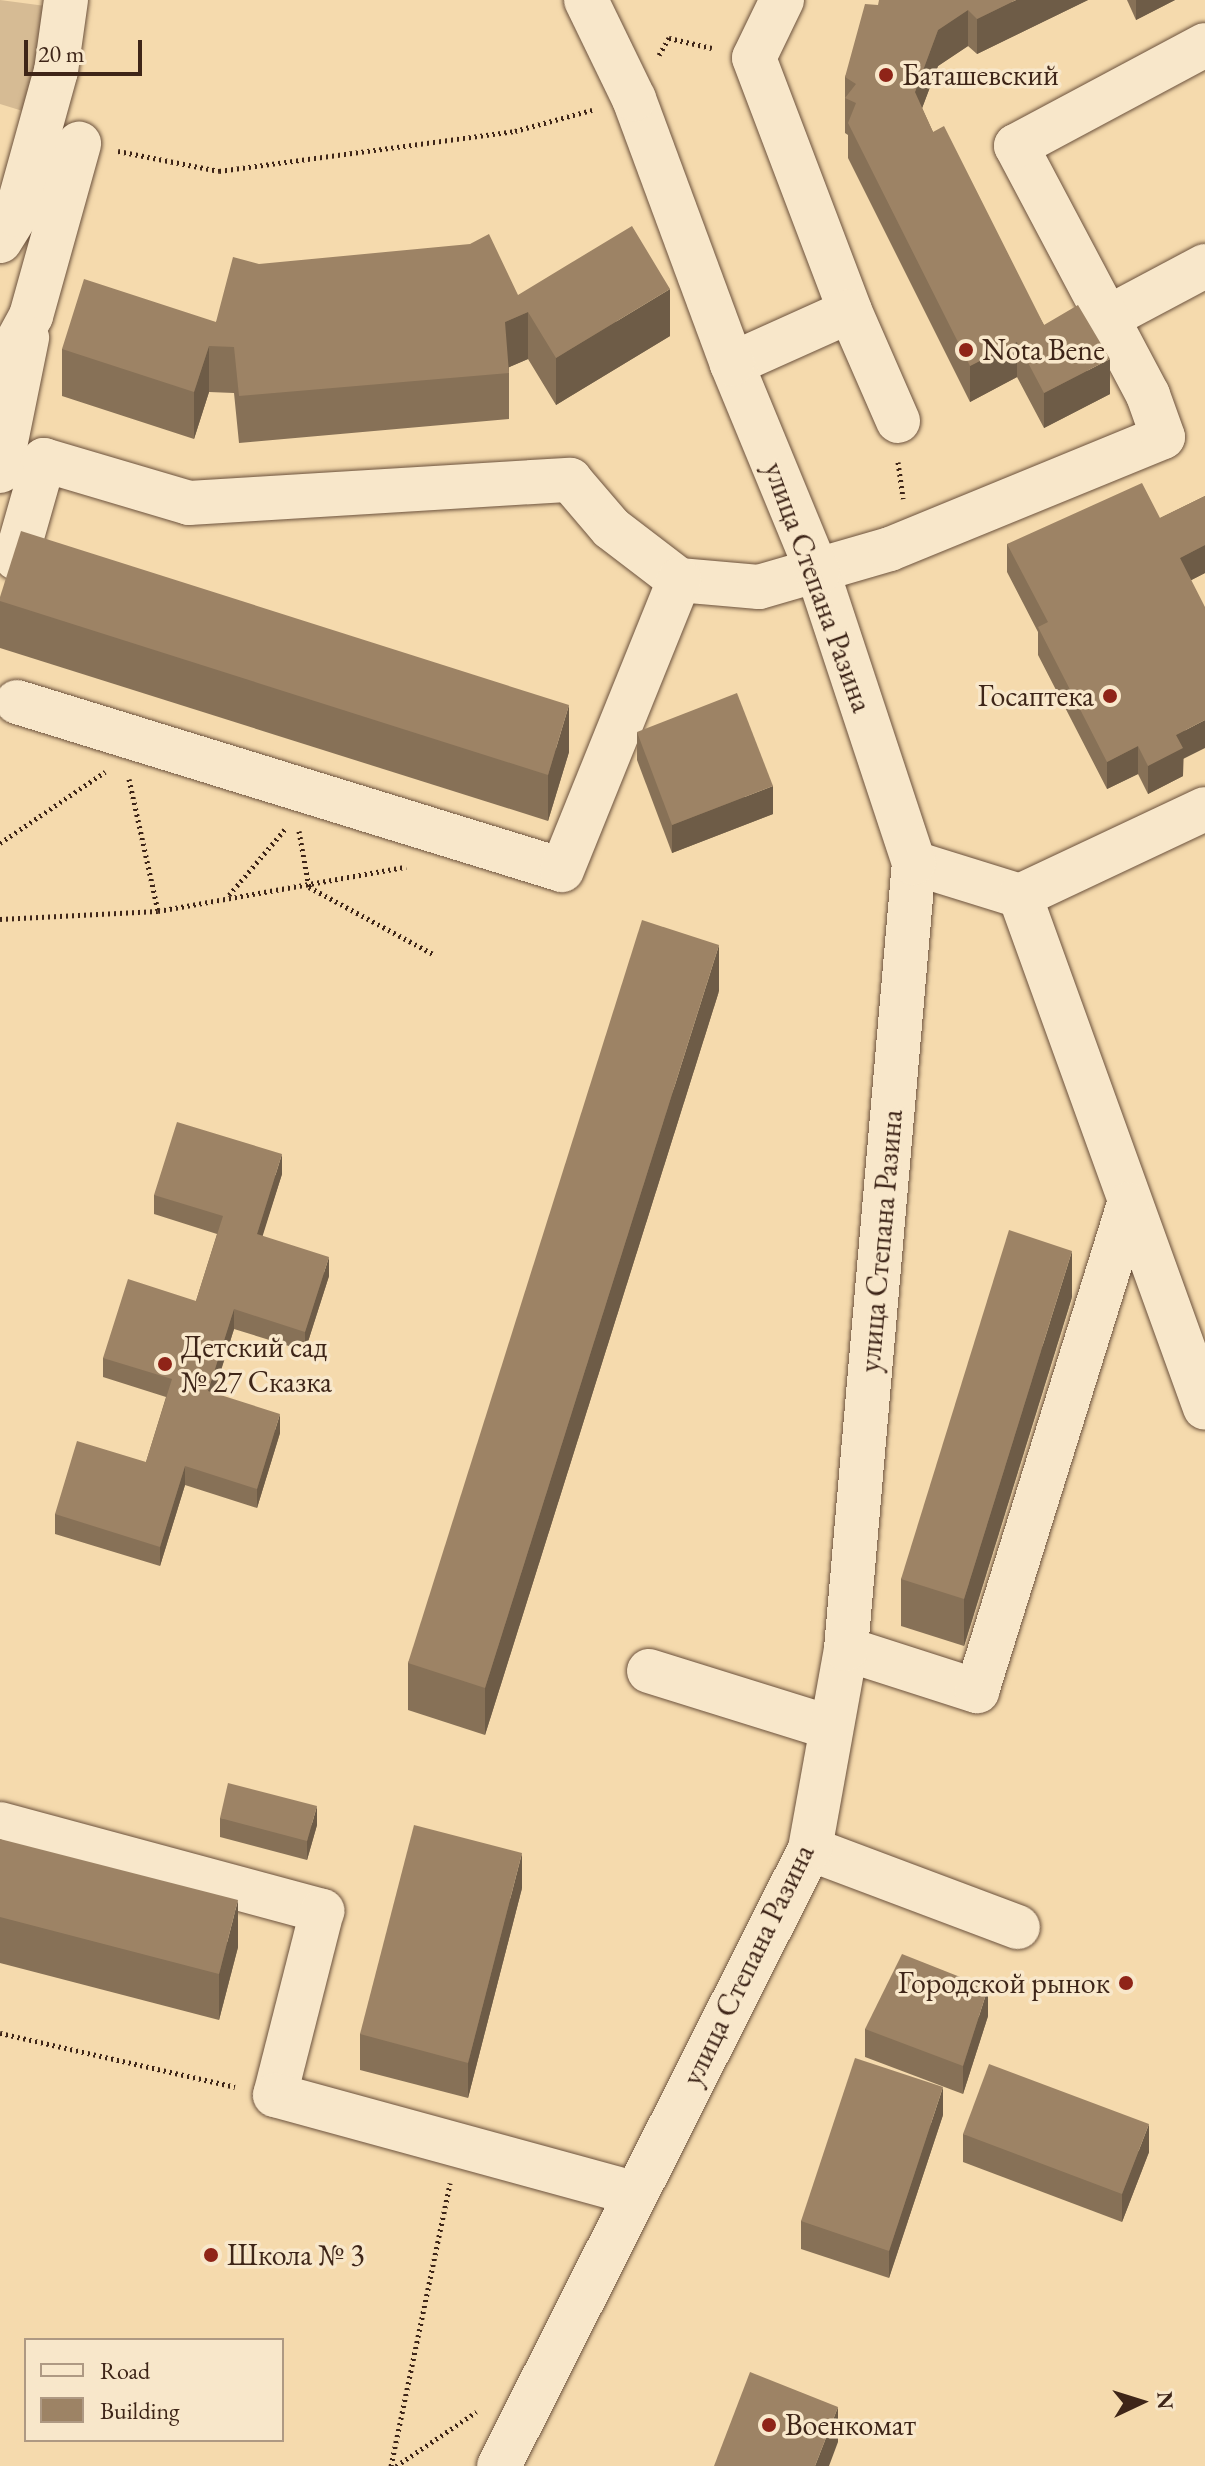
<!DOCTYPE html>
<html>
<head>
<meta charset="utf-8">
<style>
  body { margin:0 }
  #map { position:relative; width:1205px; height:2466px; overflow:hidden; background:#f5daad; font-family:"EB Garamond",serif }
  div>[style] { position:absolute }
  [style*='--x'] { left:calc(var(--x)*1px); top:calc(var(--y)*1px); width:calc(var(--w)*1px); rotate:calc(var(--a)*1deg) }
  .green>* { inset:0; background:#d6bb94 }
  .path>* { height:5px; margin-top:-2.5px; transform-origin:0; background:repeating-linear-gradient(90deg,#3e2518 0 2px,transparent 0 6px) }
  .roads { filter:drop-shadow(0 0 2px #6c523d) drop-shadow(0 0 2px #6c523d) }
  .minor>* { height:44px; margin:-22px; padding:0 22px; transform-origin:22px; border-radius:22px; background:#f8e7ca }
  .wall>* { inset:0; background:#877157 }
  .shaded-wall>* { inset:0; background:#6e5c47 }
  .building>* { inset:0; background:#9d8365 }
  .dots>* { width:22px; height:22px; translate:-50% -50%; box-sizing:border-box; border:4px solid #f8e7ca; border-radius:50% }
  span { translate:-50% -50%; white-space:nowrap; text-align:center; line-height:1.15; -webkit-text-stroke:7px #f8e7ca; paint-order:stroke }
  .poi-label { font-size:30px; color:#3e2518 }
  .left { translate:0 -50%; text-align:left }
  .right { translate:-100% -50%; text-align:right }
  .street-label { font-size:30px; color:#3e2518 }
  .legend { position:absolute; left:24px; top:2338px; width:260px; height:104px; box-sizing:border-box; background:#f8e7ca; border:2px solid #ae9983; margin:0; padding:10px 14px; list-style:none; font-size:24px; color:#3e2518 }
  .legend li { display:flex; align-items:center; gap:16px; height:40px }
  .legend b { width:40px; border:2px solid #ae9983 }
  .north { position:absolute; left:1101px; top:2362px; width:80px; height:80px; -webkit-text-stroke:6px #f8e7ca; paint-order:stroke; rotate:86deg; font-size:22px; font-weight:700; line-height:32px; text-align:center; color:#3e2518 }
  .north::after { content:''; display:block; margin:auto; width:28px; height:36px; background:#3e2518; clip-path:polygon(50% 0,100% 100%,50% 72%,0 100%) }
  .scale { position:absolute; left:24px; top:40px; width:118px; height:36px; box-sizing:border-box; border:4px solid #3e2518; border-top:0; padding-left:10px; font-size:24px; line-height:28px; white-space:nowrap; color:#3e2518; -webkit-text-stroke:6px #f8e7ca; paint-order:stroke }
</style>
</head>
<body>
<div id="map">
  <div class="green">
    <i style="clip-path:polygon(0 0,53px 7px,26px 112px,0 104px)"></i>
  </div>
  <div class="path">
    <i style="--x:659;--y:55;--w:20;--a:-60"></i>
    <i style="--x:669;--y:38;--w:44;--a:13.1"></i>
    <i style="--x:118;--y:151;--w:103;--a:11.2"></i>
    <i style="--x:219;--y:171;--w:299;--a:-7.7"></i>
    <i style="--x:515;--y:131;--w:80;--a:-15.3"></i>
    <i style="--x:898;--y:462;--w:37;--a:82"></i>
    <i style="--x:129;--y:779;--w:135;--a:77.6"></i>
    <i style="--x:299;--y:831;--w:57;--a:79.9"></i>
    <i style="--x:309;--y:887;--w:141;--a:28.4"></i>
    <i style="--x:0;--y:843;--w:127;--a:-34.1"></i>
    <i style="--x:229;--y:895;--w:88;--a:-49.6"></i>
    <i style="--x:0;--y:919;--w:158;--a:-2.9"></i>
    <i style="--x:158;--y:911;--w:252;--a:-10.1"></i>
    <i style="--x:0;--y:2033;--w:241;--a:12.9"></i>
    <i style="--x:391;--y:2466;--w:289;--a:-78.2"></i>
    <i style="--x:396;--y:2466;--w:97;--a:-34"></i>
  </div>
  <div class="roads">
    <div class="minor">
      <i style="--x:782;--y:0;--w:64;--a:115.8"></i>
      <i style="--x:754;--y:58;--w:271;--a:69.2"></i>
      <i style="--x:850;--y:311;--w:120;--a:66.4"></i>
      <i style="--x:0;--y:241;--w:31;--a:-58"></i>
      <i style="--x:16;--y:215;--w:149;--a:-74.5"></i>
      <i style="--x:56;--y:71;--w:72;--a:-82"></i>
      <i style="--x:1107;--y:318;--w:111;--a:-28"></i>
      <i style="--x:732;--y:364;--w:129;--a:-24.2"></i>
      <i style="--x:0;--y:373;--w:65;--a:-61.5"></i>
      <i style="--x:31;--y:316;--w:179;--a:-74.4"></i>
      <i style="--x:0;--y:471;--w:136;--a:-78.5"></i>
      <i style="--x:16;--y:558;--w:102;--a:-74.1"></i>
      <i style="--x:44;--y:460;--w:151;--a:16.5"></i>
      <i style="--x:189;--y:503;--w:382;--a:-3.5"></i>
      <i style="--x:570;--y:480;--w:63;--a:49.5"></i>
      <i style="--x:611;--y:528;--w:86;--a:37.4"></i>
      <i style="--x:679;--y:580;--w:80;--a:5"></i>
      <i style="--x:759;--y:587;--w:136;--a:-16.2"></i>
      <i style="--x:890;--y:549;--w:295;--a:-22.3"></i>
      <i style="--x:1163;--y:437;--w:45;--a:-109.7"></i>
      <i style="--x:1148;--y:395;--w:282;--a:-117.9"></i>
      <i style="--x:1016;--y:146;--w:214;--a:-28.1"></i>
      <i style="--x:17;--y:702;--w:570;--a:17.13"></i>
      <i style="--x:562;--y:870;--w:313;--a:-68"></i>
      <i style="--x:914;--y:863;--w:111;--a:17.3"></i>
      <i style="--x:1020;--y:896;--w:544;--a:70.13"></i>
      <i style="--x:1020;--y:896;--w:204;--a:-25.2"></i>
      <i style="--x:846;--y:1649;--w:138;--a:17.8"></i>
      <i style="--x:977;--y:1691;--w:510;--a:-72.67"></i>
      <i style="--x:649;--y:1671;--w:189;--a:17.3"></i>
      <i style="--x:0;--y:1824;--w:334;--a:15.1"></i>
      <i style="--x:322;--y:1911;--w:190;--a:104.3"></i>
      <i style="--x:275;--y:2095;--w:372;--a:15.3"></i>
      <i style="--x:810;--y:1849;--w:222;--a:20.6"></i>
      <i style="--x:499;--y:2466;--w:691;--a:-63.25"></i>
      <i style="--x:810;--y:1849;--w:203;--a:-79.8"></i>
      <i style="--x:846;--y:1649;--w:789;--a:-85.06"></i>
      <i style="--x:914;--y:863;--w:305;--a:-108.3"></i>
      <i style="--x:818;--y:573;--w:226;--a:-112.4"></i>
      <i style="--x:732;--y:364;--w:283;--a:-110.3"></i>
      <i style="--x:634;--y:99;--w:110;--a:-115.9"></i>
    </div>
  </div>
  <div class="wall">
    <i style="clip-path:polygon(1088px 0,977px 54px,968px 46px,938px 66px,922px 108px,933px 132px,1044px 325px,1110px 394px,1044px 428px,1017px 377px,970px 402px,848px 158px,848px 135px,845px 133px,845px 77px,878px 5px)"></i>
    <i style="clip-path:polygon(1127px 0,1175px 0,1136px 20px)"></i>
    <i style="clip-path:polygon(259px 264px,518px 295px,670px 336px,556px 405px,528px 359px,509px 367px,509px 419px,239px 443px,234px 393px,209px 392px,194px 439px,62px 396px,62px 349px,216px 322px)"></i>
    <i style="clip-path:polygon(1205px 496px,1205px 573px,1191px 580px,1183px 776px,1148px 794px,1138px 774px,1107px 789px,1038px 655px,1038px 632px,1007px 572px,1007px 544px,1160px 518px)"></i>
    <i style="clip-path:polygon(0 597px,569px 752px,548px 821px,0 648px)"></i>
    <i style="clip-path:polygon(637px 732px,773px 814px,672px 853px,637px 760px)"></i>
    <i style="clip-path:polygon(719px 991px,485px 1735px,408px 1710px,408px 1663px)"></i>
    <i style="clip-path:polygon(282px 1174px,262px 1236px,329px 1276px,305px 1351px,234px 1329px,214px 1393px,280px 1433px,257px 1508px,185px 1485px,160px 1566px,55px 1534px,55px 1514px,146px 1462px,166px 1397px,103px 1377px,103px 1358px,196px 1301px,217px 1234px,154px 1214px,154px 1195px)"></i>
    <i style="clip-path:polygon(1072px 1297px,964px 1646px,901px 1626px,901px 1579px)"></i>
    <i style="clip-path:polygon(220px 1818px,317px 1825px,307px 1860px,220px 1837px)"></i>
    <i style="clip-path:polygon(0 1839px,238px 1947px,219px 2020px,0 1963px)"></i>
    <i style="clip-path:polygon(522px 1888px,468px 2098px,360px 2070px,360px 2034px)"></i>
    <i style="clip-path:polygon(988px 2016px,963px 2094px,865px 2057px,865px 2029px)"></i>
    <i style="clip-path:polygon(943px 2115px,889px 2278px,801px 2249px,801px 2221px)"></i>
    <i style="clip-path:polygon(963px 2134px,1149px 2152px,1122px 2222px,963px 2162px)"></i>
  </div>
  <div class="shaded-wall">
    <i style="clip-path:polygon(1016px 0,1088px 0,977px 54px,977px 19px)"></i>
    <i style="clip-path:polygon(1136px 0,1175px 0,1136px 20px)"></i>
    <i style="clip-path:polygon(968px 10px,968px 46px,938px 66px,915px 127px,915px 92px,938px 30px)"></i>
    <i style="clip-path:polygon(670px 289px,670px 336px,556px 405px,556px 358px)"></i>
    <i style="clip-path:polygon(528px 312px,528px 359px,505px 369px,505px 322px)"></i>
    <i style="clip-path:polygon(1017px 342px,1017px 377px,970px 402px,970px 366px)"></i>
    <i style="clip-path:polygon(209px 346px,209px 392px,194px 439px,194px 392px)"></i>
    <i style="clip-path:polygon(1110px 359px,1110px 394px,1044px 428px,1044px 393px)"></i>
    <i style="clip-path:polygon(1205px 545px,1205px 573px,1180px 586px,1180px 558px)"></i>
    <i style="clip-path:polygon(569px 705px,569px 752px,548px 821px,548px 775px)"></i>
    <i style="clip-path:polygon(1205px 720px,1205px 748px,1183px 759px,1183px 776px,1148px 794px,1148px 766px,1176px 735px)"></i>
    <i style="clip-path:polygon(1138px 746px,1138px 774px,1107px 789px,1107px 762px)"></i>
    <i style="clip-path:polygon(773px 786px,773px 814px,672px 853px,672px 825px)"></i>
    <i style="clip-path:polygon(719px 945px,719px 991px,485px 1735px,485px 1688px)"></i>
    <i style="clip-path:polygon(282px 1154px,282px 1174px,257px 1254px,257px 1234px)"></i>
    <i style="clip-path:polygon(1072px 1251px,1072px 1297px,964px 1646px,964px 1599px)"></i>
    <i style="clip-path:polygon(329px 1257px,329px 1276px,305px 1351px,305px 1332px)"></i>
    <i style="clip-path:polygon(234px 1309px,234px 1329px,208px 1410px,208px 1391px)"></i>
    <i style="clip-path:polygon(280px 1414px,280px 1433px,257px 1508px,257px 1489px)"></i>
    <i style="clip-path:polygon(185px 1466px,185px 1485px,160px 1566px,160px 1547px)"></i>
    <i style="clip-path:polygon(317px 1806px,317px 1825px,307px 1860px,307px 1841px)"></i>
    <i style="clip-path:polygon(522px 1853px,522px 1888px,468px 2098px,468px 2063px)"></i>
    <i style="clip-path:polygon(238px 1900px,238px 1947px,219px 2020px,219px 1974px)"></i>
    <i style="clip-path:polygon(988px 1988px,988px 2016px,963px 2094px,963px 2066px)"></i>
    <i style="clip-path:polygon(943px 2087px,943px 2115px,889px 2278px,889px 2251px)"></i>
    <i style="clip-path:polygon(1149px 2124px,1149px 2152px,1122px 2222px,1122px 2194px)"></i>
    <i style="clip-path:polygon(838px 2407px,838px 2442px,829px 2466px,815px 2466px)"></i>
  </div>
  <div class="building">
    <i style="clip-path:polygon(879px 0,1016px 0,977px 19px,968px 10px,938px 30px,915px 92px,933px 132px,944px 126px,1044px 325px,1078px 305px,1110px 359px,1044px 393px,1017px 342px,970px 366px,848px 123px,856px 103px,845px 98px,856px 84px,845px 77px,865px 4px,878px 5px)"></i>
    <i style="clip-path:polygon(632px 226px,670px 289px,556px 358px,528px 312px,505px 322px,509px 373px,239px 396px,234px 347px,209px 346px,194px 392px,62px 349px,84px 279px,216px 322px,233px 257px,259px 264px,470px 244px,489px 234px,518px 295px)"></i>
    <i style="clip-path:polygon(1142px 483px,1160px 518px,1205px 496px,1205px 545px,1180px 558px,1205px 607px,1205px 720px,1176px 735px,1183px 748px,1148px 766px,1138px 746px,1107px 762px,1038px 627px,1048px 622px,1007px 544px)"></i>
    <i style="clip-path:polygon(21px 531px,569px 705px,548px 775px,0 601px,0 597px)"></i>
    <i style="clip-path:polygon(737px 693px,773px 786px,672px 825px,637px 732px)"></i>
    <i style="clip-path:polygon(642px 920px,719px 945px,485px 1688px,408px 1663px)"></i>
    <i style="clip-path:polygon(177px 1122px,282px 1154px,257px 1234px,329px 1257px,305px 1332px,234px 1309px,208px 1391px,280px 1414px,257px 1489px,185px 1466px,160px 1547px,55px 1514px,77px 1441px,146px 1462px,172px 1379px,103px 1358px,128px 1279px,196px 1301px,223px 1216px,154px 1195px)"></i>
    <i style="clip-path:polygon(1009px 1230px,1072px 1251px,964px 1599px,901px 1579px)"></i>
    <i style="clip-path:polygon(228px 1783px,317px 1806px,307px 1841px,220px 1818px)"></i>
    <i style="clip-path:polygon(414px 1825px,522px 1853px,468px 2063px,360px 2034px)"></i>
    <i style="clip-path:polygon(0 1839px,238px 1900px,219px 1974px,0 1917px)"></i>
    <i style="clip-path:polygon(902px 1954px,988px 1988px,963px 2066px,865px 2029px)"></i>
    <i style="clip-path:polygon(855px 2058px,943px 2087px,889px 2251px,801px 2221px)"></i>
    <i style="clip-path:polygon(989px 2064px,1149px 2124px,1122px 2194px,963px 2134px)"></i>
    <i style="clip-path:polygon(750px 2372px,838px 2407px,815px 2466px,714px 2466px)"></i>
  </div>
  <div class="dots">
    <i style="left:886px;top:75px;background:#8f2418"></i>
    <i style="left:966px;top:350px;background:#8f2418"></i>
    <i style="left:1110px;top:696px;background:#8f2418"></i>
    <i style="left:165px;top:1364px;background:#8f2418"></i>
    <i style="left:1126px;top:1983px;background:#8f2418"></i>
    <i style="left:211px;top:2255px;background:#8f2418"></i>
    <i style="left:769px;top:2425px;background:#8f2418"></i>
  </div>
  <div class="poi-label">
    <span class="left" style="left:902px;top:75px">Баташевский</span>
    <span class="left" style="left:982px;top:350px">Nota Bene</span>
    <span class="right" style="left:1094px;top:696px">Госаптека</span>
    <span class="left" style="left:181px;top:1364px">Детский сад<br>№ 27 Сказка</span>
    <span class="right" style="left:1110px;top:1983px">Городской рынок</span>
    <span class="left" style="left:227px;top:2255px">Школа № 3</span>
    <span class="left" style="left:785px;top:2425px">Военкомат</span>
  </div>
  <div class="street-label">
    <span style="left:818px;top:587px;rotate:70deg">улица Степана Разина</span>
    <span style="left:881px;top:1241px;rotate:-85deg">улица Степана Разина</span>
    <span style="left:748px;top:1965px;rotate:-64deg">улица Степана Разина</span>
  </div>
  <ul class="legend">
  <li><b style="height:10px;background:#f8e7ca"></b>Road</li>
  <li><b style="height:22px;background:#9d8365"></b>Building</li>
  </ul>
  <div class="north">N</div>
  <div class="scale">20 m</div>
</div>
</body>
</html>
